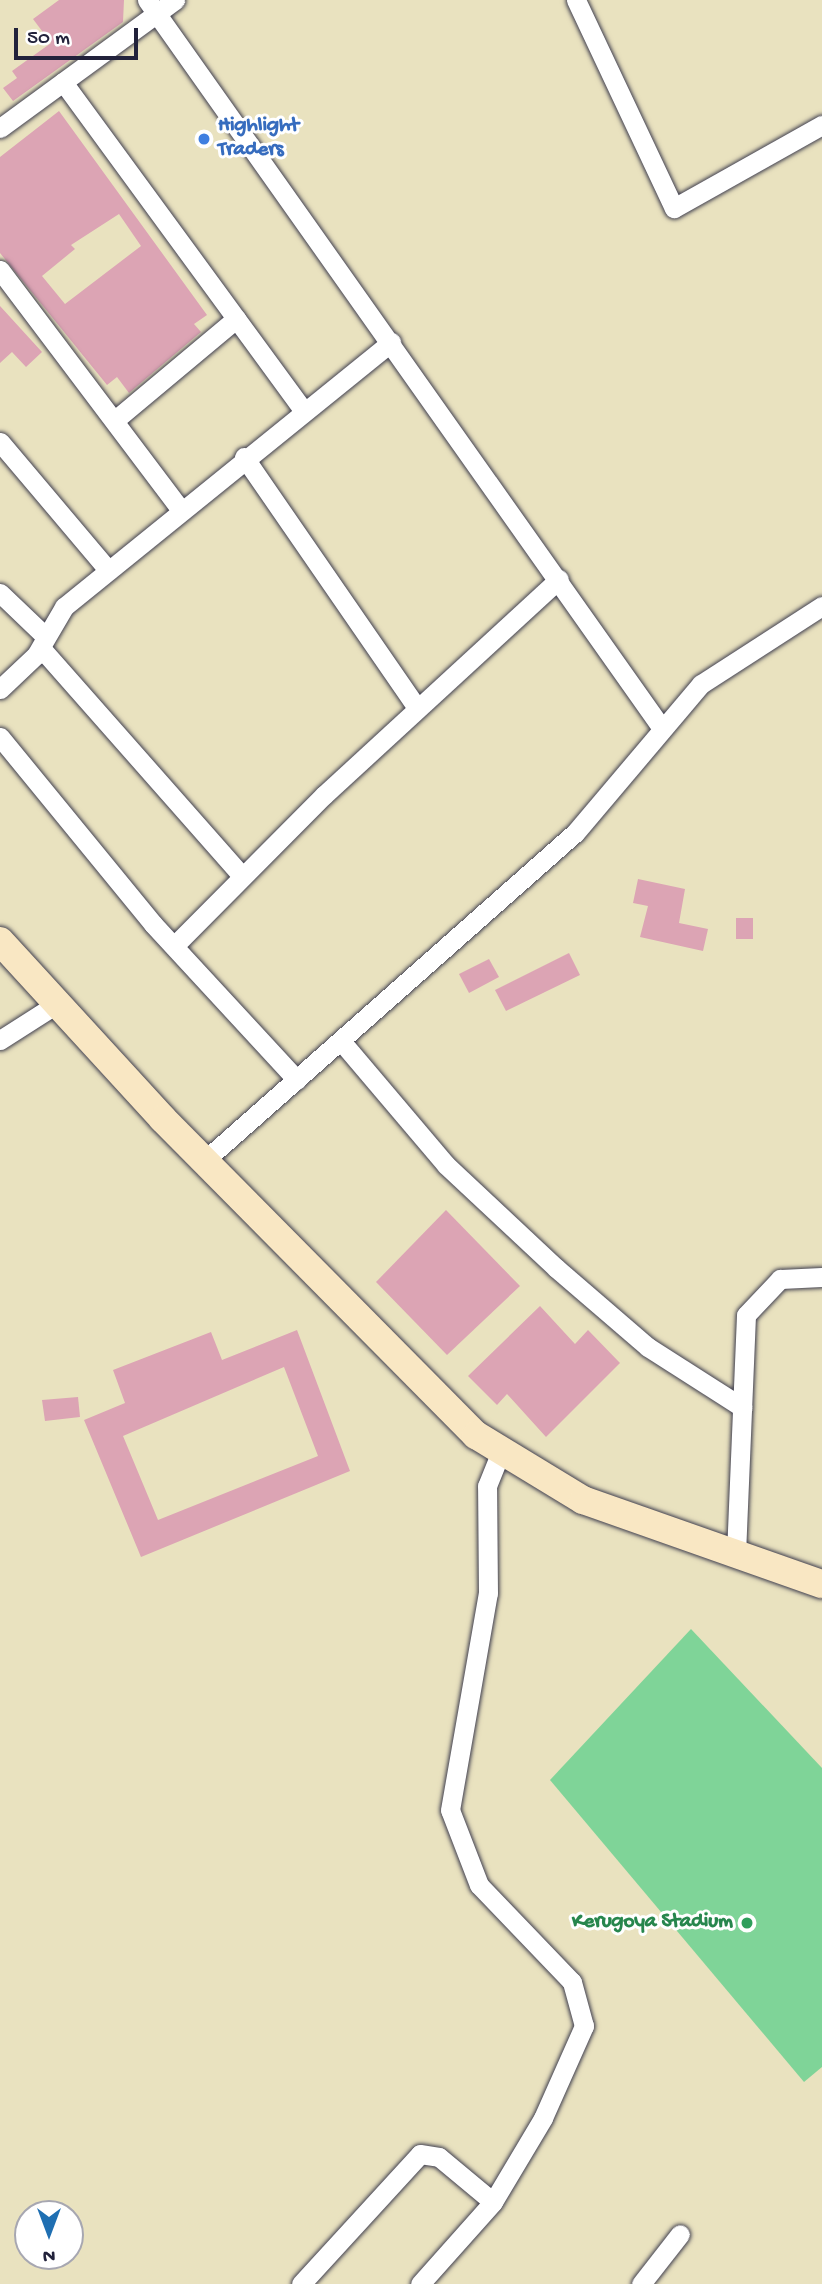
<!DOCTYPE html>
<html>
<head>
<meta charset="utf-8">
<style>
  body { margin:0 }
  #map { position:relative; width:822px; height:2284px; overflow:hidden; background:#e9e2bf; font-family:"Gochi Hand",sans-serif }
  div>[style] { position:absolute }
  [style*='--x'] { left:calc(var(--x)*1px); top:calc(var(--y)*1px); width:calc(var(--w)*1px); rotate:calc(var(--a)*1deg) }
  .green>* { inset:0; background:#7fd498 }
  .building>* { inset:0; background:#dca4b4 }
  .roads { filter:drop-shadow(0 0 2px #403f4f) drop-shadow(0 0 2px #403f4f) }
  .minor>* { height:19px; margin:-9.5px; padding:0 9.5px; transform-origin:9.5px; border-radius:9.5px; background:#fff }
  .secondary>* { height:28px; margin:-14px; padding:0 14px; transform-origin:14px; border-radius:14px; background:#f9e7c3 }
  .dots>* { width:19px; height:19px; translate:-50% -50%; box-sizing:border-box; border:4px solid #fff; border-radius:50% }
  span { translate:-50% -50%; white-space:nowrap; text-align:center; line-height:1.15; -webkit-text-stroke:6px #fff; paint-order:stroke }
  .shop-label { font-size:21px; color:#366cbe; font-weight:700 }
  .left { translate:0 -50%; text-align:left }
  .leisure-label { font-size:21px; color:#27864d; font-weight:700 }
  .right { translate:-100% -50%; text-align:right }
  .north { position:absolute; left:14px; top:2200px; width:70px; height:70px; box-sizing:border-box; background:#fff; border:2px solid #a7a7b1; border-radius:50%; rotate:180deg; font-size:19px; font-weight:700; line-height:28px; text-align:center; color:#22223b }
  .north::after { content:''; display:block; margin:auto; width:24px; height:32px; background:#1f6fb2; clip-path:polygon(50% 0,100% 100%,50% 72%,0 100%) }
  .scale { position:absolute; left:14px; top:28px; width:124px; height:32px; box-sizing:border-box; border:4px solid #22223b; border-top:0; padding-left:9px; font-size:21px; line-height:24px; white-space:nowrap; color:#22223b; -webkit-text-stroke:5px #fff; paint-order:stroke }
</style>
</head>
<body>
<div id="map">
  <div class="green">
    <i style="clip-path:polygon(691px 1629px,822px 1768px,822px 2067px,804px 2082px,550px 1780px)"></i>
  </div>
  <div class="building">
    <i style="clip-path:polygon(59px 0,124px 0,123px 22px,13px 101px,3px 88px,17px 78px,12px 71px,51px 43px,33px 19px)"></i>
    <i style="clip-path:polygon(evenodd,59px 111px,207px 315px,194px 324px,201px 332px,129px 393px,117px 377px,107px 385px,0 253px,0 157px,59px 111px,119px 214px,141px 246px,65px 304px,42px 276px,75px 249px,71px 245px,119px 214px)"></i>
    <i style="clip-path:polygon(0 306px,42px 352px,26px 367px,12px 352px,0 363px)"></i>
    <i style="clip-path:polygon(638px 879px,685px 889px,679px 923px,708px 929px,703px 951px,640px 937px,648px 906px,633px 903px)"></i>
    <i style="clip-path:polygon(736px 918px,753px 918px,753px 939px,736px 939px)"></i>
    <i style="clip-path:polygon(569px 953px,580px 975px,506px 1011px,495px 990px)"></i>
    <i style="clip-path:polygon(489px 959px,499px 977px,469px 993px,459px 974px)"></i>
    <i style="clip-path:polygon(446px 1210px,520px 1286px,447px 1355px,376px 1282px)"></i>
    <i style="clip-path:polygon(540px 1306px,575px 1344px,588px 1330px,620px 1363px,546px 1437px,507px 1394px,497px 1405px,468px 1376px)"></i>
    <i style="clip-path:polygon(evenodd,297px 1330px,350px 1471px,141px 1557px,84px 1420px,125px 1403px,113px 1370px,211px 1332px,222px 1360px,297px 1330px,284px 1367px,318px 1456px,158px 1520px,123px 1436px,284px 1367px)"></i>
    <i style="clip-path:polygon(78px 1397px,80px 1417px,45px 1421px,42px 1400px)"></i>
  </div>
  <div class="roads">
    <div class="minor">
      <i style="--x:147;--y:0;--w:890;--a:54.74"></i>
      <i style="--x:576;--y:0;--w:230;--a:64.8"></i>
      <i style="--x:674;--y:208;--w:170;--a:-29.3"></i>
      <i style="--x:63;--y:82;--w:406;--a:53.8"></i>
      <i style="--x:0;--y:128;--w:217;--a:-36.2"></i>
      <i style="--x:0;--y:270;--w:299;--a:53"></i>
      <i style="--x:115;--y:420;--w:158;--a:-39.9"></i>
      <i style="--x:0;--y:442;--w:167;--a:49.8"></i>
      <i style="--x:244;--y:457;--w:305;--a:55.4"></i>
      <i style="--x:0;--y:593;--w:62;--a:43.7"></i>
      <i style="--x:41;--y:648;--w:303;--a:48.6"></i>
      <i style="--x:0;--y:689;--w:50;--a:-43.4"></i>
      <i style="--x:36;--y:655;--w:56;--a:-59.7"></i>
      <i style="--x:64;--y:607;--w:421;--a:-39"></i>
      <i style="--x:0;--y:737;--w:242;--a:50.7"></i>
      <i style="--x:153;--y:924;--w:212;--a:47.3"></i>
      <i style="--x:174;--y:946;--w:213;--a:-45.2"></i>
      <i style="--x:324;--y:795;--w:319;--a:-42.6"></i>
      <i style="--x:0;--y:1040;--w:65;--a:-32.5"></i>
      <i style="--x:341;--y:1041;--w:162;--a:49.7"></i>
      <i style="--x:446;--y:1165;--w:151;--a:43.1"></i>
      <i style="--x:556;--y:1268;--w:121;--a:40.7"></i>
      <i style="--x:648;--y:1347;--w:112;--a:32.6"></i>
      <i style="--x:204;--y:1161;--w:495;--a:-41.5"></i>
      <i style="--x:575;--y:833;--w:195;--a:-49.8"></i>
      <i style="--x:701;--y:684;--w:144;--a:-32.8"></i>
      <i style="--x:736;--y:1554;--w:239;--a:-87.6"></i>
      <i style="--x:746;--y:1315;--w:50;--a:-46.6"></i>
      <i style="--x:780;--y:1279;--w:42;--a:-2.7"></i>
      <i style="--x:301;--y:2284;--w:176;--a:-47.5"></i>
      <i style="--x:420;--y:2154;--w:19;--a:9"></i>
      <i style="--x:439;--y:2157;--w:70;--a:39.8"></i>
      <i style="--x:420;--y:2284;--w:110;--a:-48.3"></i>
      <i style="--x:493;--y:2202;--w:98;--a:-59.2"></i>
      <i style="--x:543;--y:2118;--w:101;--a:-66"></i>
      <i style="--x:584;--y:2026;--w:46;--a:-105.3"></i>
      <i style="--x:572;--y:1982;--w:134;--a:-133.8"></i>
      <i style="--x:479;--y:1885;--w:80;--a:-111.1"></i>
      <i style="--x:450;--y:1810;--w:220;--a:-80.1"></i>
      <i style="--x:488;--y:1593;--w:107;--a:-90.5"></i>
      <i style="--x:487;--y:1486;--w:35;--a:-68"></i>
      <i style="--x:641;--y:2284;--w:63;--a:-52"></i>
    </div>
    <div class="secondary">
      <i style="--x:0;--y:941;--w:241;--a:47.5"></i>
      <i style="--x:163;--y:1119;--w:445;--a:45.3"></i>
      <i style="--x:476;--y:1435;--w:125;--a:31.3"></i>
      <i style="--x:583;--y:1500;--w:253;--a:19.4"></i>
    </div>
  </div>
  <div class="dots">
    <i style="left:204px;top:139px;background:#3f7fe0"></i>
    <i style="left:747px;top:1923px;background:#2e9e5b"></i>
  </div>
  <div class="shop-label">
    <span class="left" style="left:218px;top:139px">Highlight<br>Traders</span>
  </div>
  <div class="leisure-label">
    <span class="right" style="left:733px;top:1923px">Kerugoya Stadium</span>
  </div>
  <div class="north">N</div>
  <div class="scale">50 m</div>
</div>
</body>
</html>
